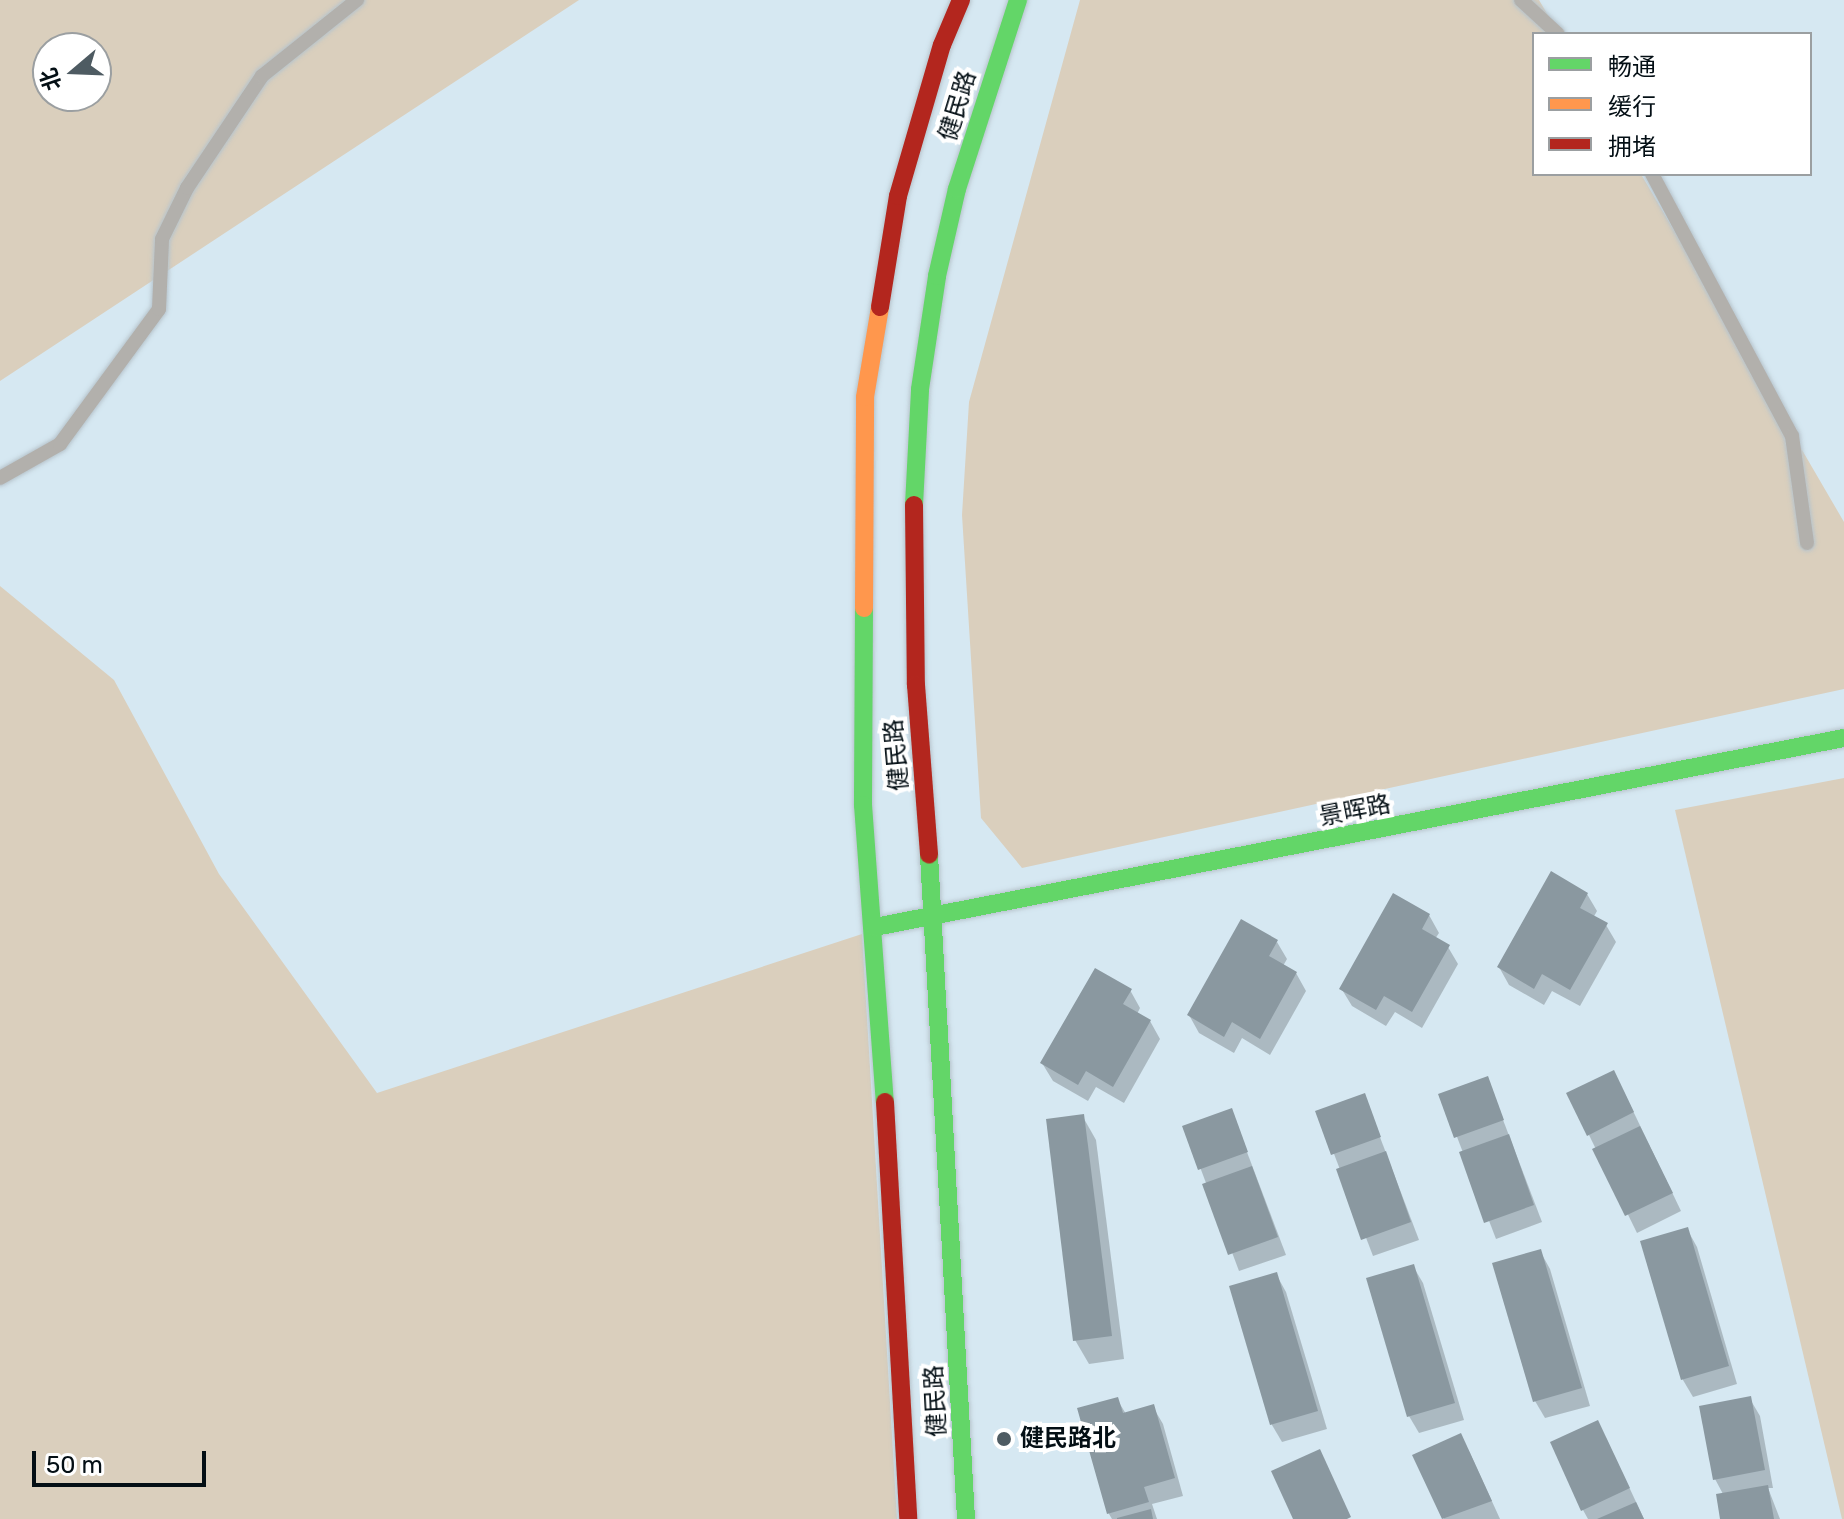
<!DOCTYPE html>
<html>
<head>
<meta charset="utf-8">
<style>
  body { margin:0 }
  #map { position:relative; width:1844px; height:1519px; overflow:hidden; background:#d6e8f2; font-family:Rubik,"Noto Sans SC",sans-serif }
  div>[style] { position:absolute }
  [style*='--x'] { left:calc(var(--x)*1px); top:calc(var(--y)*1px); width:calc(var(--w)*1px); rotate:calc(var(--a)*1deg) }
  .green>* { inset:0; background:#dacfbd }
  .shadow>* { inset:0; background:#0003 }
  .building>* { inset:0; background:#8a98a0 }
  .roads { filter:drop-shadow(0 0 2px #b7c4cc) drop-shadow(0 0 2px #b7c4cc) }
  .lane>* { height:14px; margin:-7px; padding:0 7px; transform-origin:7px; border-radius:7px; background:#b2b0ac }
  .fast>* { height:18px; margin:-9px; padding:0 9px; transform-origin:9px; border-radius:9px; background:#63d668 }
  .slow>* { height:18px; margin:-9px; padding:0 9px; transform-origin:9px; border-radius:9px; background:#ff974d }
  .jam>* { height:18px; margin:-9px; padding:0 9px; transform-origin:9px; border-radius:9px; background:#b3261e }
  .dots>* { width:22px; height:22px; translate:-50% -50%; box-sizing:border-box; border:4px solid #fff; border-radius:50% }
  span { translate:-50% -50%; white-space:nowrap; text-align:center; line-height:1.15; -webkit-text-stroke:8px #fff; paint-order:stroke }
  .street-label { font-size:24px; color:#040f15 }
  .poi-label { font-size:24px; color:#040f15; font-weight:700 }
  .left { translate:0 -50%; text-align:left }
  .legend { position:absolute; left:1532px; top:32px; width:280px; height:144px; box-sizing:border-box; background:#fff; border:2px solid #9b9fa1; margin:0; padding:10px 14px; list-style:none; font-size:24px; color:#040f15 }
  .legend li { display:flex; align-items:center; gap:16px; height:40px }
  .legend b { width:40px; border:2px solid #9b9fa1 }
  .north { position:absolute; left:32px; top:32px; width:80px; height:80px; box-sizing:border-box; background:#fff; border:2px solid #9b9fa1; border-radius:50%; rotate:251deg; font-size:22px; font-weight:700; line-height:32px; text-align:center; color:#040f15 }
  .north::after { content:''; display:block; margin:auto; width:28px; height:36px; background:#4e5b62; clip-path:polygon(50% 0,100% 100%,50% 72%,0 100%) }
  .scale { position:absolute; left:32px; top:1451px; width:174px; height:36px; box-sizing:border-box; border:4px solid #040f15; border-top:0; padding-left:10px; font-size:24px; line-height:28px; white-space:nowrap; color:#040f15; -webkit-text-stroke:6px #fff; paint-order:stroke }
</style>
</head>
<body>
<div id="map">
  <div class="green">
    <i style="clip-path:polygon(evenodd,0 0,579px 0,0 381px,0 0,48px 48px,96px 48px,96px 96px,48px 96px,48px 48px)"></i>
    <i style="clip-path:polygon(1080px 0,1539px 0,1559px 34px,1534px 34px,1534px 174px,1641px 174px,1844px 522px,1844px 689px,1022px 868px,981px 818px,962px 515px,969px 402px)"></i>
    <i style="clip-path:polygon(0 586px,114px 680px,219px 874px,377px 1093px,862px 934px,897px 1519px,0 1519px)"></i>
    <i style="clip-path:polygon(1844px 778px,1844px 1519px,1842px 1519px,1675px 810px)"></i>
  </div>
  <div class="shadow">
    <i style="clip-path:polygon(1587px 894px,1597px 911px,1593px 918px,1606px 925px,1616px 942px,1580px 1006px,1552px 991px,1544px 1005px,1509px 985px,1499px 967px)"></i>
    <i style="clip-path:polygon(1429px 915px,1439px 933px,1435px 939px,1448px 947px,1458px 964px,1422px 1028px,1395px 1012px,1386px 1026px,1352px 1006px,1341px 988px)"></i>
    <i style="clip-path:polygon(1277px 942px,1287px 959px,1283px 966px,1296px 973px,1306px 991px,1270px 1055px,1242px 1038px,1234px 1053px,1199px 1033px,1189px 1015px)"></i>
    <i style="clip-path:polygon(1130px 990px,1140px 1008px,1137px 1014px,1150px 1021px,1160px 1039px,1124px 1103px,1096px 1087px,1088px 1101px,1053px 1081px,1042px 1063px)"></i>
    <i style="clip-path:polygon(1487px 1078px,1542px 1222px,1496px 1239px,1441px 1095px)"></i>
    <i style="clip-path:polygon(1623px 1090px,1681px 1211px,1637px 1233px,1589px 1135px)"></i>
    <i style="clip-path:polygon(1364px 1095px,1419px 1240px,1373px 1256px,1318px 1112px)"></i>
    <i style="clip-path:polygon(1231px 1110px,1286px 1255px,1239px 1271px,1185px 1127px)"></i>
    <i style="clip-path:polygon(1083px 1117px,1096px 1140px,1124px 1359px,1089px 1364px,1075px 1340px)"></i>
    <i style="clip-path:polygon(1687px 1229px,1697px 1247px,1737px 1384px,1693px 1397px,1683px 1380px,1642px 1243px)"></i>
    <i style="clip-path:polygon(1540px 1251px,1550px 1269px,1590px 1406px,1545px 1418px,1535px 1401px)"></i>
    <i style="clip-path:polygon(1413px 1266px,1423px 1283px,1464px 1420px,1419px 1433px,1409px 1416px)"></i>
    <i style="clip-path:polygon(1276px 1274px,1286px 1292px,1327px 1429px,1282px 1442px,1272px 1425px,1232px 1288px)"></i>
    <i style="clip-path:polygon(1117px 1399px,1126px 1414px,1153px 1407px,1163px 1424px,1183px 1496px,1152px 1504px,1157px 1519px,1112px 1519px,1109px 1514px,1079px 1410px)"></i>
    <i style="clip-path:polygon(1750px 1399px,1760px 1416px,1773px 1488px,1768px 1488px,1780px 1519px,1722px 1519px,1723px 1494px,1715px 1479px)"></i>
    <i style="clip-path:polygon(1597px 1423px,1607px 1440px,1644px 1519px,1588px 1519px,1583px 1510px)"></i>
    <i style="clip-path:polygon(1460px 1435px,1470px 1453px,1500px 1519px,1444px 1519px,1415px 1456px)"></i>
  </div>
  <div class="building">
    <i style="clip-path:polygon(1551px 871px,1588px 893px,1580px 908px,1608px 923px,1570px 990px,1542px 974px,1534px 989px,1497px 967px)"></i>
    <i style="clip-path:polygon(1393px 893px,1430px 914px,1422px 929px,1450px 945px,1412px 1012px,1384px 996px,1376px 1010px,1339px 989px)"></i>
    <i style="clip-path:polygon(1241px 919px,1278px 940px,1269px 956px,1297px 972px,1260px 1039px,1232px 1022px,1224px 1037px,1187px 1015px)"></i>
    <i style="clip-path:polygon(1095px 968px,1132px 989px,1123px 1004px,1151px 1020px,1113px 1087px,1086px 1071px,1078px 1085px,1040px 1063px)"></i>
    <i style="clip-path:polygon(1614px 1070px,1634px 1112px,1587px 1136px,1566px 1093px)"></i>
    <i style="clip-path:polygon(1488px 1076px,1504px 1120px,1454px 1138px,1438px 1094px)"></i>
    <i style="clip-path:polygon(1365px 1093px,1381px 1137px,1331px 1155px,1315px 1111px)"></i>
    <i style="clip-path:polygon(1232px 1108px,1248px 1152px,1198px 1170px,1182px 1126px)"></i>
    <i style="clip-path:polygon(1084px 1114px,1112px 1336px,1073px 1341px,1046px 1119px)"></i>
    <i style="clip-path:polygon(1640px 1126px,1673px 1193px,1625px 1216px,1592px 1149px)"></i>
    <i style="clip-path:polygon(1509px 1134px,1534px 1205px,1484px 1223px,1459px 1152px)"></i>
    <i style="clip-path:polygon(1386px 1151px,1411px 1222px,1361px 1240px,1336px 1169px)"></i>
    <i style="clip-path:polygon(1252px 1166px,1278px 1237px,1228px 1255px,1202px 1184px)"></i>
    <i style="clip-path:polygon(1688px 1227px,1729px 1366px,1681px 1380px,1640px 1241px)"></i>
    <i style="clip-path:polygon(1541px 1249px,1582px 1388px,1533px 1402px,1492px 1263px)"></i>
    <i style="clip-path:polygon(1414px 1264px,1455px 1403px,1407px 1417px,1366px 1278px)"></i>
    <i style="clip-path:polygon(1277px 1272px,1318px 1411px,1270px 1425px,1229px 1286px)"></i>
    <i style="clip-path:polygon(1751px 1396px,1765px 1470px,1713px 1480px,1699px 1406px)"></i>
    <i style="clip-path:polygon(1118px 1397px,1123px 1413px,1154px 1404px,1175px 1478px,1144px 1487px,1149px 1502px,1107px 1514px,1077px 1408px)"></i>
    <i style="clip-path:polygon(1598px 1420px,1630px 1488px,1581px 1511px,1550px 1442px)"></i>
    <i style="clip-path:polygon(1461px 1433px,1492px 1501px,1442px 1519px,1412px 1455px)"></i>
    <i style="clip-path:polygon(1320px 1449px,1351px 1517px,1347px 1519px,1293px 1519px,1271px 1471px)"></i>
    <i style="clip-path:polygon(1768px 1485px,1774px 1519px,1720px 1519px,1716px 1494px)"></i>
    <i style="clip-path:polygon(1636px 1502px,1644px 1519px,1597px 1519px)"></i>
    <i style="clip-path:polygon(1151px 1509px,1153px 1519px,1117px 1519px,1117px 1518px)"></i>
  </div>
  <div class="roads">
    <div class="lane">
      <i style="--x:1521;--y:0;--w:50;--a:42.6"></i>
      <i style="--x:1652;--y:174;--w:297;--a:61.9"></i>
      <i style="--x:1792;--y:436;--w:108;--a:82"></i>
      <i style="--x:0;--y:478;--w:69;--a:-29.5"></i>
      <i style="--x:60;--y:444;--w:167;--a:-53.7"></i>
      <i style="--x:159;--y:309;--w:70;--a:-87.5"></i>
      <i style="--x:162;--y:239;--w:57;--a:-63.9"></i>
      <i style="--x:187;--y:188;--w:135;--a:-56.2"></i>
      <i style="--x:262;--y:76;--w:122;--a:-38.7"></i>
    </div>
    <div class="fast">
      <i style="--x:914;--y:505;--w:116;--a:-87"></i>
      <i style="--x:920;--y:389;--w:114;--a:-81.4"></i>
      <i style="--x:937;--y:276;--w:89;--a:-77.1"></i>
      <i style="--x:957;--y:189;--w:199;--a:-72.1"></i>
      <i style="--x:864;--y:608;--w:197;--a:90.3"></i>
      <i style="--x:863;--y:805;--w:298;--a:85.8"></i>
      <i style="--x:929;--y:855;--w:665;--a:86.81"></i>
      <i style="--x:875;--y:927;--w:987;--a:-11.04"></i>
    </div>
    <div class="slow">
      <i style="--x:864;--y:608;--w:211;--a:-89.7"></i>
      <i style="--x:865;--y:397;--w:91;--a:-80.5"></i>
    </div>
    <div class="jam">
      <i style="--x:880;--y:307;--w:112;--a:-80.8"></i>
      <i style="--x:898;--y:196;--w:157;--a:-73.8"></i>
      <i style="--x:942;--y:45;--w:49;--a:-67.1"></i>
      <i style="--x:914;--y:505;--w:180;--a:89.4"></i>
      <i style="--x:916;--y:685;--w:170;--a:85.6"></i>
      <i style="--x:885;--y:1102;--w:418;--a:86.8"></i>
    </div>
  </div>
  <div class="dots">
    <i style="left:1004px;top:1439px;background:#4e5b62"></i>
  </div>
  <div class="street-label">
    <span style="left:958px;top:106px;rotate:-73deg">健民路</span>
    <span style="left:897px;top:755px;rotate:-95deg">健民路</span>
    <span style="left:1355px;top:811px;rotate:-11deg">景晖路</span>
    <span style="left:936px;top:1401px;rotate:-93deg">健民路</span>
  </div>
  <div class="poi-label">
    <span class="left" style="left:1020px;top:1439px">健民路北</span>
  </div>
  <ul class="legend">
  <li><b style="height:10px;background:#63d668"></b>畅通</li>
  <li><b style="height:10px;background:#ff974d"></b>缓行</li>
  <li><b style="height:10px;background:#b3261e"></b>拥堵</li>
  </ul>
  <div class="north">北</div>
  <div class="scale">50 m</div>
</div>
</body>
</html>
